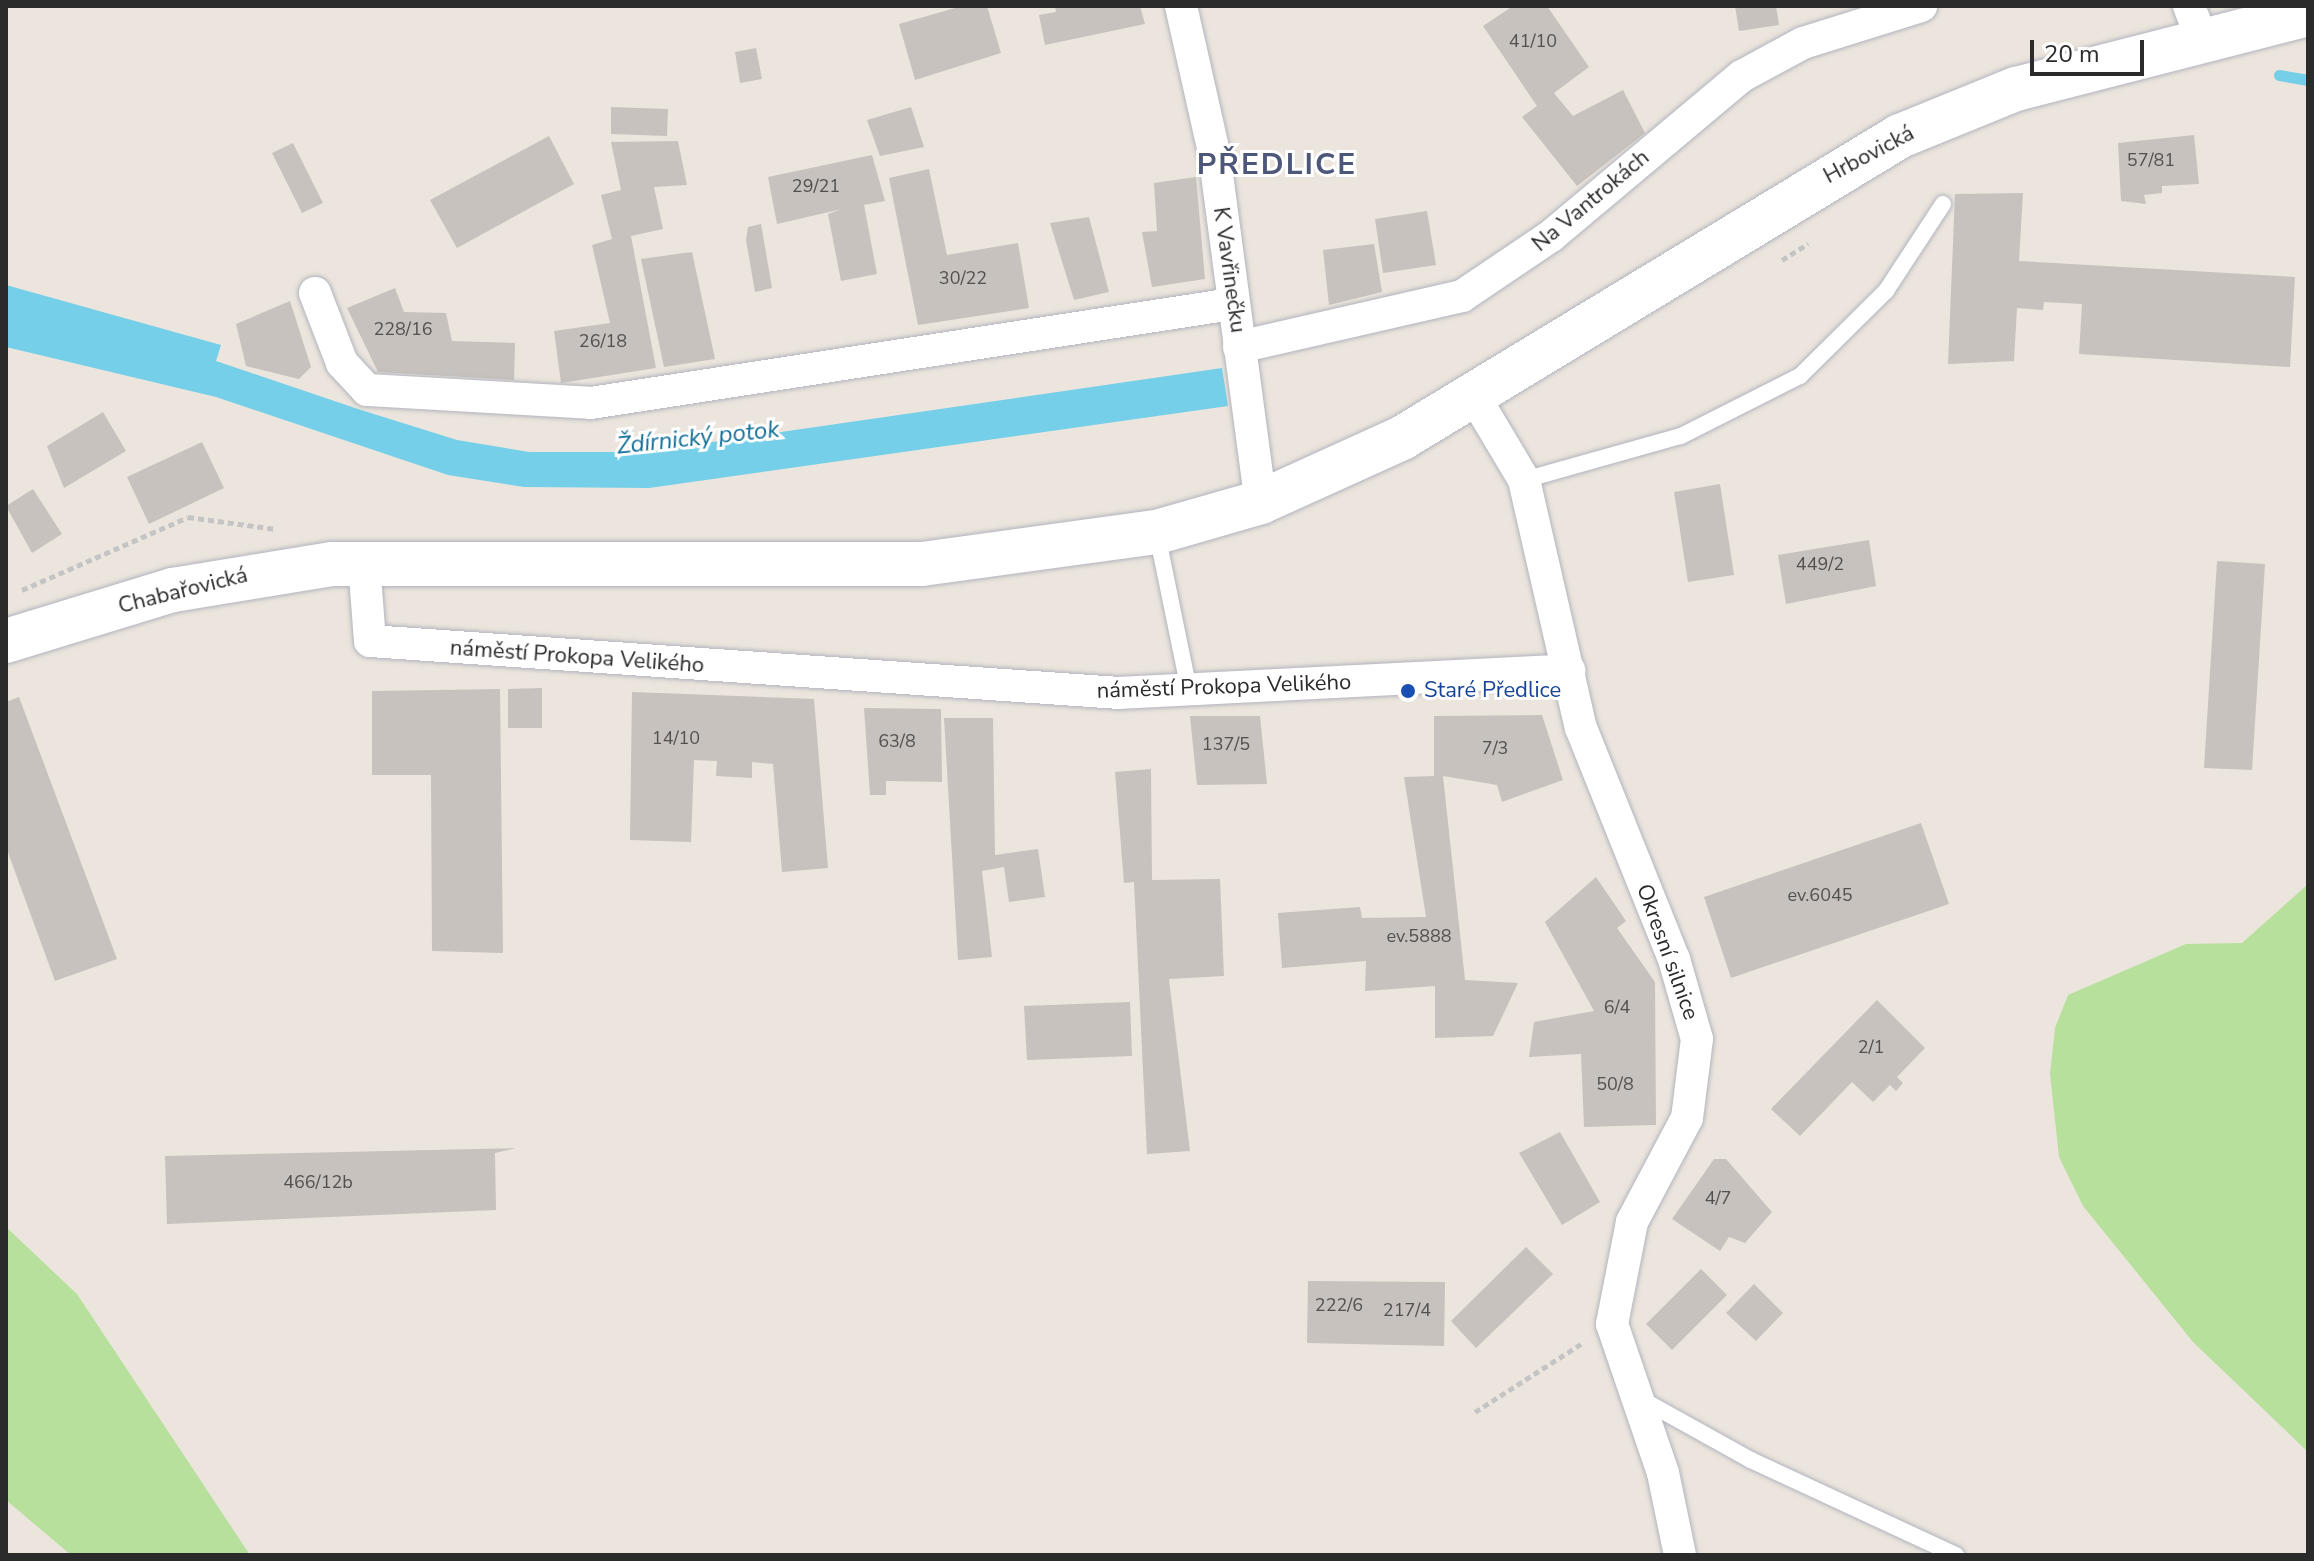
<!DOCTYPE html>
<html>
<head>
<meta charset="utf-8">
<style>
  body { margin:0 }
  #map { position:relative; width:2314px; height:1561px; overflow:hidden; background:#ece5dd; font-family:"Nunito Sans",sans-serif }
  div>[style] { position:absolute }
  [style*='--x'] { left:calc(var(--x)*1px); top:calc(var(--y)*1px); width:calc(var(--w)*1px); rotate:calc(var(--a)*1deg) }
  .green>* { inset:0; background:#b6e09c }
  .water>* { inset:0; background:#75cfe9 }
  .stream>* { height:11px; margin:-5.5px; padding:0 5.5px; transform-origin:5.5px; border-radius:5.5px; background:#75cfe9 }
  .building>* { inset:0; background:#c7c2bd }
  .path>* { height:5px; margin-top:-2.5px; transform-origin:0; background:repeating-linear-gradient(90deg,#c4c4c4 0 6px,transparent 0 10px) }
  .roads { filter:drop-shadow(0 0 2px #b1b4be) drop-shadow(0 0 2px #b1b4be) }
  .service>* { height:16px; margin:-8px; padding:0 8px; transform-origin:8px; border-radius:8px; background:#fff }
  .minor>* { height:32px; margin:-16px; padding:0 16px; transform-origin:16px; border-radius:16px; background:#fff }
  .secondary>* { height:44px; margin:-22px; padding:0 22px; transform-origin:22px; border-radius:22px; background:#fff }
  .dots>* { width:22px; height:22px; translate:-50% -50%; box-sizing:border-box; border:4px solid #fff; border-radius:50% }
  span { translate:-50% -50%; white-space:nowrap; text-align:center; line-height:1.15; -webkit-text-stroke:6px #fff; paint-order:stroke }
  .number-label { font-size:18px; color:#525150 }
  .number-label span { -webkit-text-stroke-width:0 }
  .street-label { font-size:22px; color:#2b2b2b }
  .transit-label { font-size:22px; color:#164399 }
  .left { translate:0 -50%; text-align:left }
  .water-label { font-size:24px; color:#136e96; font-style:italic }
  .district-label { font-size:30px; color:#4d5779; font-weight:700; letter-spacing:2px }
  .frame { position:absolute; inset:0; border:8px solid #2b2b2b; pointer-events:none }
  .scale { position:absolute; left:2030px; top:40px; width:114px; height:36px; box-sizing:border-box; border:4px solid #2b2b2b; border-top:0; padding-left:10px; font-size:24px; line-height:28px; white-space:nowrap; color:#2b2b2b; -webkit-text-stroke:6px #fff; paint-order:stroke }
</style>
</head>
<body>
<div id="map">
  <div class="green">
    <i style="clip-path:polygon(2308px 884px,2308px 1452px,2193px 1342px,2083px 1206px,2059px 1157px,2050px 1074px,2055px 1028px,2068px 995px,2186px 944px,2242px 943px)"></i>
    <i style="clip-path:polygon(6px 1227px,77px 1294px,250px 1555px,71px 1555px,6px 1500px)"></i>
  </div>
  <div class="water">
    <i style="clip-path:polygon(6px 285px,221px 345px,216px 361px,358px 409px,457px 440px,529px 452px,644px 452px,1222px 368px,1228px 406px,649px 488px,524px 487px,448px 475px,216px 397px,6px 347px)"></i>
  </div>
  <div class="stream">
    <i style="--x:2279;--y:75;--w:29;--a:10"></i>
  </div>
  <div class="building">
    <i style="clip-path:polygon(962px 6px,987px 6px,1001px 53px,915px 80px,899px 24px)"></i>
    <i style="clip-path:polygon(1055px 6px,1140px 6px,1145px 24px,1045px 45px,1039px 15px,1056px 12px)"></i>
    <i style="clip-path:polygon(1513px 6px,1547px 6px,1589px 67px,1554px 93px,1573px 116px,1623px 90px,1645px 133px,1577px 186px,1522px 117px,1537px 106px,1483px 26px)"></i>
    <i style="clip-path:polygon(1735px 6px,1776px 6px,1779px 25px,1739px 31px)"></i>
    <i style="clip-path:polygon(756px 48px,762px 79px,740px 83px,735px 52px)"></i>
    <i style="clip-path:polygon(611px 107px,668px 109px,667px 136px,611px 134px)"></i>
    <i style="clip-path:polygon(911px 107px,924px 147px,880px 156px,867px 120px)"></i>
    <i style="clip-path:polygon(2194px 135px,2199px 184px,2162px 186px,2162px 193px,2144px 195px,2146px 204px,2121px 201px,2118px 143px)"></i>
    <i style="clip-path:polygon(549px 136px,574px 184px,457px 248px,430px 200px)"></i>
    <i style="clip-path:polygon(678px 141px,687px 185px,654px 187px,663px 229px,631px 236px,656px 368px,561px 383px,554px 331px,610px 323px,592px 245px,612px 239px,601px 195px,621px 190px,611px 142px)"></i>
    <i style="clip-path:polygon(293px 143px,323px 203px,302px 213px,272px 153px)"></i>
    <i style="clip-path:polygon(872px 155px,885px 201px,864px 205px,877px 274px,841px 281px,828px 214px,842px 209px,777px 224px,768px 177px)"></i>
    <i style="clip-path:polygon(929px 169px,947px 255px,1018px 243px,1029px 308px,918px 325px,889px 178px)"></i>
    <i style="clip-path:polygon(1196px 177px,1205px 279px,1152px 287px,1142px 232px,1157px 231px,1154px 183px)"></i>
    <i style="clip-path:polygon(2023px 193px,2019px 261px,2295px 277px,2290px 367px,2079px 354px,2082px 304px,2044px 302px,2043px 310px,2017px 308px,2014px 361px,1948px 364px,1955px 194px)"></i>
    <i style="clip-path:polygon(1427px 211px,1436px 265px,1383px 273px,1375px 219px)"></i>
    <i style="clip-path:polygon(1089px 217px,1109px 292px,1074px 300px,1050px 223px)"></i>
    <i style="clip-path:polygon(761px 224px,772px 288px,755px 292px,746px 240px,748px 227px)"></i>
    <i style="clip-path:polygon(1374px 244px,1382px 292px,1329px 305px,1323px 250px)"></i>
    <i style="clip-path:polygon(692px 252px,715px 359px,664px 367px,641px 259px)"></i>
    <i style="clip-path:polygon(395px 288px,404px 312px,446px 313px,452px 341px,515px 343px,514px 380px,378px 372px,347px 308px)"></i>
    <i style="clip-path:polygon(290px 301px,311px 367px,299px 379px,246px 366px,236px 324px)"></i>
    <i style="clip-path:polygon(103px 412px,126px 451px,64px 488px,47px 446px)"></i>
    <i style="clip-path:polygon(202px 442px,224px 488px,149px 524px,127px 477px)"></i>
    <i style="clip-path:polygon(1720px 484px,1734px 575px,1688px 582px,1674px 492px)"></i>
    <i style="clip-path:polygon(33px 489px,62px 534px,32px 553px,6px 506px)"></i>
    <i style="clip-path:polygon(1869px 540px,1876px 586px,1786px 604px,1778px 555px)"></i>
    <i style="clip-path:polygon(2217px 561px,2265px 564px,2252px 770px,2204px 768px)"></i>
    <i style="clip-path:polygon(542px 688px,542px 728px,508px 728px,508px 689px)"></i>
    <i style="clip-path:polygon(500px 689px,503px 953px,432px 951px,431px 775px,372px 775px,372px 691px)"></i>
    <i style="clip-path:polygon(632px 692px,814px 699px,828px 868px,782px 872px,773px 764px,752px 762px,752px 778px,716px 776px,717px 761px,694px 760px,691px 842px,630px 840px)"></i>
    <i style="clip-path:polygon(19px 697px,117px 959px,55px 981px,6px 847px,6px 702px)"></i>
    <i style="clip-path:polygon(864px 708px,941px 709px,942px 782px,886px 781px,886px 795px,870px 795px)"></i>
    <i style="clip-path:polygon(1542px 715px,1563px 780px,1502px 802px,1497px 785px,1443px 776px,1465px 980px,1518px 983px,1493px 1036px,1435px 1038px,1435px 986px,1365px 991px,1366px 961px,1282px 968px,1278px 913px,1360px 907px,1362px 918px,1426px 917px,1404px 777px,1434px 776px,1434px 716px)"></i>
    <i style="clip-path:polygon(1190px 716px,1260px 716px,1267px 784px,1197px 785px)"></i>
    <i style="clip-path:polygon(944px 718px,993px 718px,995px 855px,1038px 849px,1045px 897px,1009px 902px,1004px 867px,982px 871px,992px 957px,958px 960px)"></i>
    <i style="clip-path:polygon(1151px 769px,1152px 880px,1220px 879px,1224px 976px,1169px 979px,1190px 1151px,1147px 1154px,1134px 882px,1124px 883px,1115px 772px)"></i>
    <i style="clip-path:polygon(1921px 823px,1949px 904px,1731px 978px,1704px 897px)"></i>
    <i style="clip-path:polygon(1596px 877px,1626px 921px,1617px 928px,1655px 982px,1656px 1125px,1584px 1127px,1581px 1054px,1529px 1057px,1534px 1022px,1594px 1011px,1545px 922px)"></i>
    <i style="clip-path:polygon(1877px 1000px,1925px 1048px,1897px 1077px,1903px 1083px,1896px 1091px,1890px 1085px,1873px 1102px,1852px 1082px,1800px 1136px,1771px 1109px)"></i>
    <i style="clip-path:polygon(1130px 1002px,1132px 1056px,1027px 1060px,1024px 1006px)"></i>
    <i style="clip-path:polygon(1560px 1132px,1600px 1202px,1562px 1225px,1519px 1153px)"></i>
    <i style="clip-path:polygon(516px 1148px,495px 1153px,496px 1210px,167px 1224px,165px 1156px)"></i>
    <i style="clip-path:polygon(1714px 1159px,1726px 1159px,1772px 1212px,1745px 1243px,1729px 1237px,1720px 1251px,1672px 1219px)"></i>
    <i style="clip-path:polygon(1526px 1247px,1553px 1274px,1476px 1348px,1451px 1321px)"></i>
    <i style="clip-path:polygon(1701px 1269px,1727px 1295px,1672px 1350px,1646px 1324px)"></i>
    <i style="clip-path:polygon(1308px 1281px,1445px 1282px,1444px 1346px,1307px 1343px)"></i>
    <i style="clip-path:polygon(1754px 1284px,1783px 1313px,1756px 1341px,1726px 1313px)"></i>
  </div>
  <div class="path">
    <i style="--x:1782;--y:260;--w:31;--a:-32"></i>
    <i style="--x:22;--y:590;--w:181;--a:-23.7"></i>
    <i style="--x:188;--y:517;--w:89;--a:7.8"></i>
    <i style="--x:1475;--y:1412;--w:130;--a:-32.7"></i>
  </div>
  <div class="roads">
    <div class="service">
      <i style="--x:1524;--y:480;--w:163;--a:-15.7"></i>
      <i style="--x:1681;--y:436;--w:133;--a:-26.8"></i>
      <i style="--x:1800;--y:376;--w:121;--a:-44.7"></i>
      <i style="--x:1886;--y:291;--w:104;--a:-56.8"></i>
      <i style="--x:1157;--y:534;--w:159;--a:78.4"></i>
      <i style="--x:1639;--y:1398;--w:128;--a:29"></i>
      <i style="--x:1751;--y:1460;--w:226;--a:24.9"></i>
    </div>
    <div class="minor">
      <i style="--x:1181;--y:6;--w:150;--a:77.3"></i>
      <i style="--x:1214;--y:152;--w:353;--a:82.4"></i>
      <i style="--x:2189;--y:6;--w:33;--a:69"></i>
      <i style="--x:315;--y:293;--w:75;--a:68.9"></i>
      <i style="--x:342;--y:363;--w:37;--a:47"></i>
      <i style="--x:367;--y:390;--w:224;--a:3.3"></i>
      <i style="--x:591;--y:403;--w:649;--a:-8.78"></i>
      <i style="--x:1239;--y:347;--w:229;--a:-12.9"></i>
      <i style="--x:1462;--y:296;--w:107;--a:-34"></i>
      <i style="--x:1551;--y:236;--w:249;--a:-40"></i>
      <i style="--x:1742;--y:76;--w:69;--a:-28.4"></i>
      <i style="--x:1803;--y:43;--w:124;--a:-17.4"></i>
      <i style="--x:1474;--y:396;--w:98;--a:59.2"></i>
      <i style="--x:1524;--y:480;--w:254;--a:77.1"></i>
      <i style="--x:1581;--y:728;--w:249;--a:68.1"></i>
      <i style="--x:1674;--y:959;--w:83;--a:74"></i>
      <i style="--x:1697;--y:1039;--w:80;--a:97.2"></i>
      <i style="--x:1687;--y:1118;--w:118;--a:117.9"></i>
      <i style="--x:1632;--y:1222;--w:104;--a:101.1"></i>
      <i style="--x:1612;--y:1324;--w:157;--a:71.1"></i>
      <i style="--x:1663;--y:1473;--w:84;--a:78.3"></i>
      <i style="--x:364;--y:563;--w:78;--a:85.6"></i>
      <i style="--x:370;--y:641;--w:751;--a:3.97"></i>
      <i style="--x:1119;--y:693;--w:451;--a:-2.9"></i>
    </div>
    <div class="secondary">
      <i style="--x:6;--y:641;--w:175;--a:-17"></i>
      <i style="--x:173;--y:590;--w:161;--a:-9.3"></i>
      <i style="--x:332;--y:564;--w:590;--a:0"></i>
      <i style="--x:922;--y:564;--w:237;--a:-7.8"></i>
      <i style="--x:1157;--y:532;--w:108;--a:-16.1"></i>
      <i style="--x:1261;--y:502;--w:155;--a:-24.4"></i>
      <i style="--x:1402;--y:438;--w:582;--a:-31.23"></i>
      <i style="--x:1900;--y:136;--w:125;--a:-22.1"></i>
      <i style="--x:2016;--y:89;--w:301;--a:-14.4"></i>
    </div>
  </div>
  <div class="dots">
    <i style="left:1408px;top:691px;background:#1a4fb4"></i>
  </div>
  <div class="number-label">
    <span style="left:1533px;top:41px">41/10</span>
    <span style="left:2151px;top:160px">57/81</span>
    <span style="left:816px;top:186px">29/21</span>
    <span style="left:963px;top:278px">30/22</span>
    <span style="left:403px;top:329px">228/16</span>
    <span style="left:603px;top:341px">26/18</span>
    <span style="left:1820px;top:564px">449/2</span>
    <span style="left:676px;top:738px">14/10</span>
    <span style="left:897px;top:741px">63/8</span>
    <span style="left:1226px;top:744px">137/5</span>
    <span style="left:1495px;top:748px">7/3</span>
    <span style="left:1820px;top:895px">ev.6045</span>
    <span style="left:1419px;top:936px">ev.5888</span>
    <span style="left:1617px;top:1007px">6/4</span>
    <span style="left:1871px;top:1047px">2/1</span>
    <span style="left:1615px;top:1084px">50/8</span>
    <span style="left:318px;top:1182px">466/12b</span>
    <span style="left:1718px;top:1198px">4/7</span>
    <span style="left:1339px;top:1305px">222/6</span>
    <span style="left:1407px;top:1310px">217/4</span>
  </div>
  <div class="street-label">
    <span style="left:1869px;top:155px;rotate:-28deg">Hrbovická</span>
    <span style="left:1591px;top:201px;rotate:-40deg">Na Vantrokách</span>
    <span style="left:1229px;top:270px;rotate:82deg">K Vavřinečku</span>
    <span style="left:183px;top:591px;rotate:-14deg">Chabařovická</span>
    <span style="left:577px;top:657px;rotate:4deg">náměstí Prokopa Velikého</span>
    <span style="left:1224px;top:687px;rotate:-2deg">náměstí Prokopa Velikého</span>
    <span style="left:1667px;top:952px;rotate:70deg">Okresní silnice</span>
  </div>
  <div class="transit-label">
    <span class="left" style="left:1424px;top:691px">Staré Předlice</span>
  </div>
  <div class="water-label">
    <span style="left:698px;top:438px;rotate:-6deg">Ždírnický potok</span>
  </div>
  <div class="district-label">
    <span style="left:1277px;top:165px">PŘEDLICE</span>
  </div>
  <div class="frame"></div>
  <div class="scale">20 m</div>
</div>
</body>
</html>
